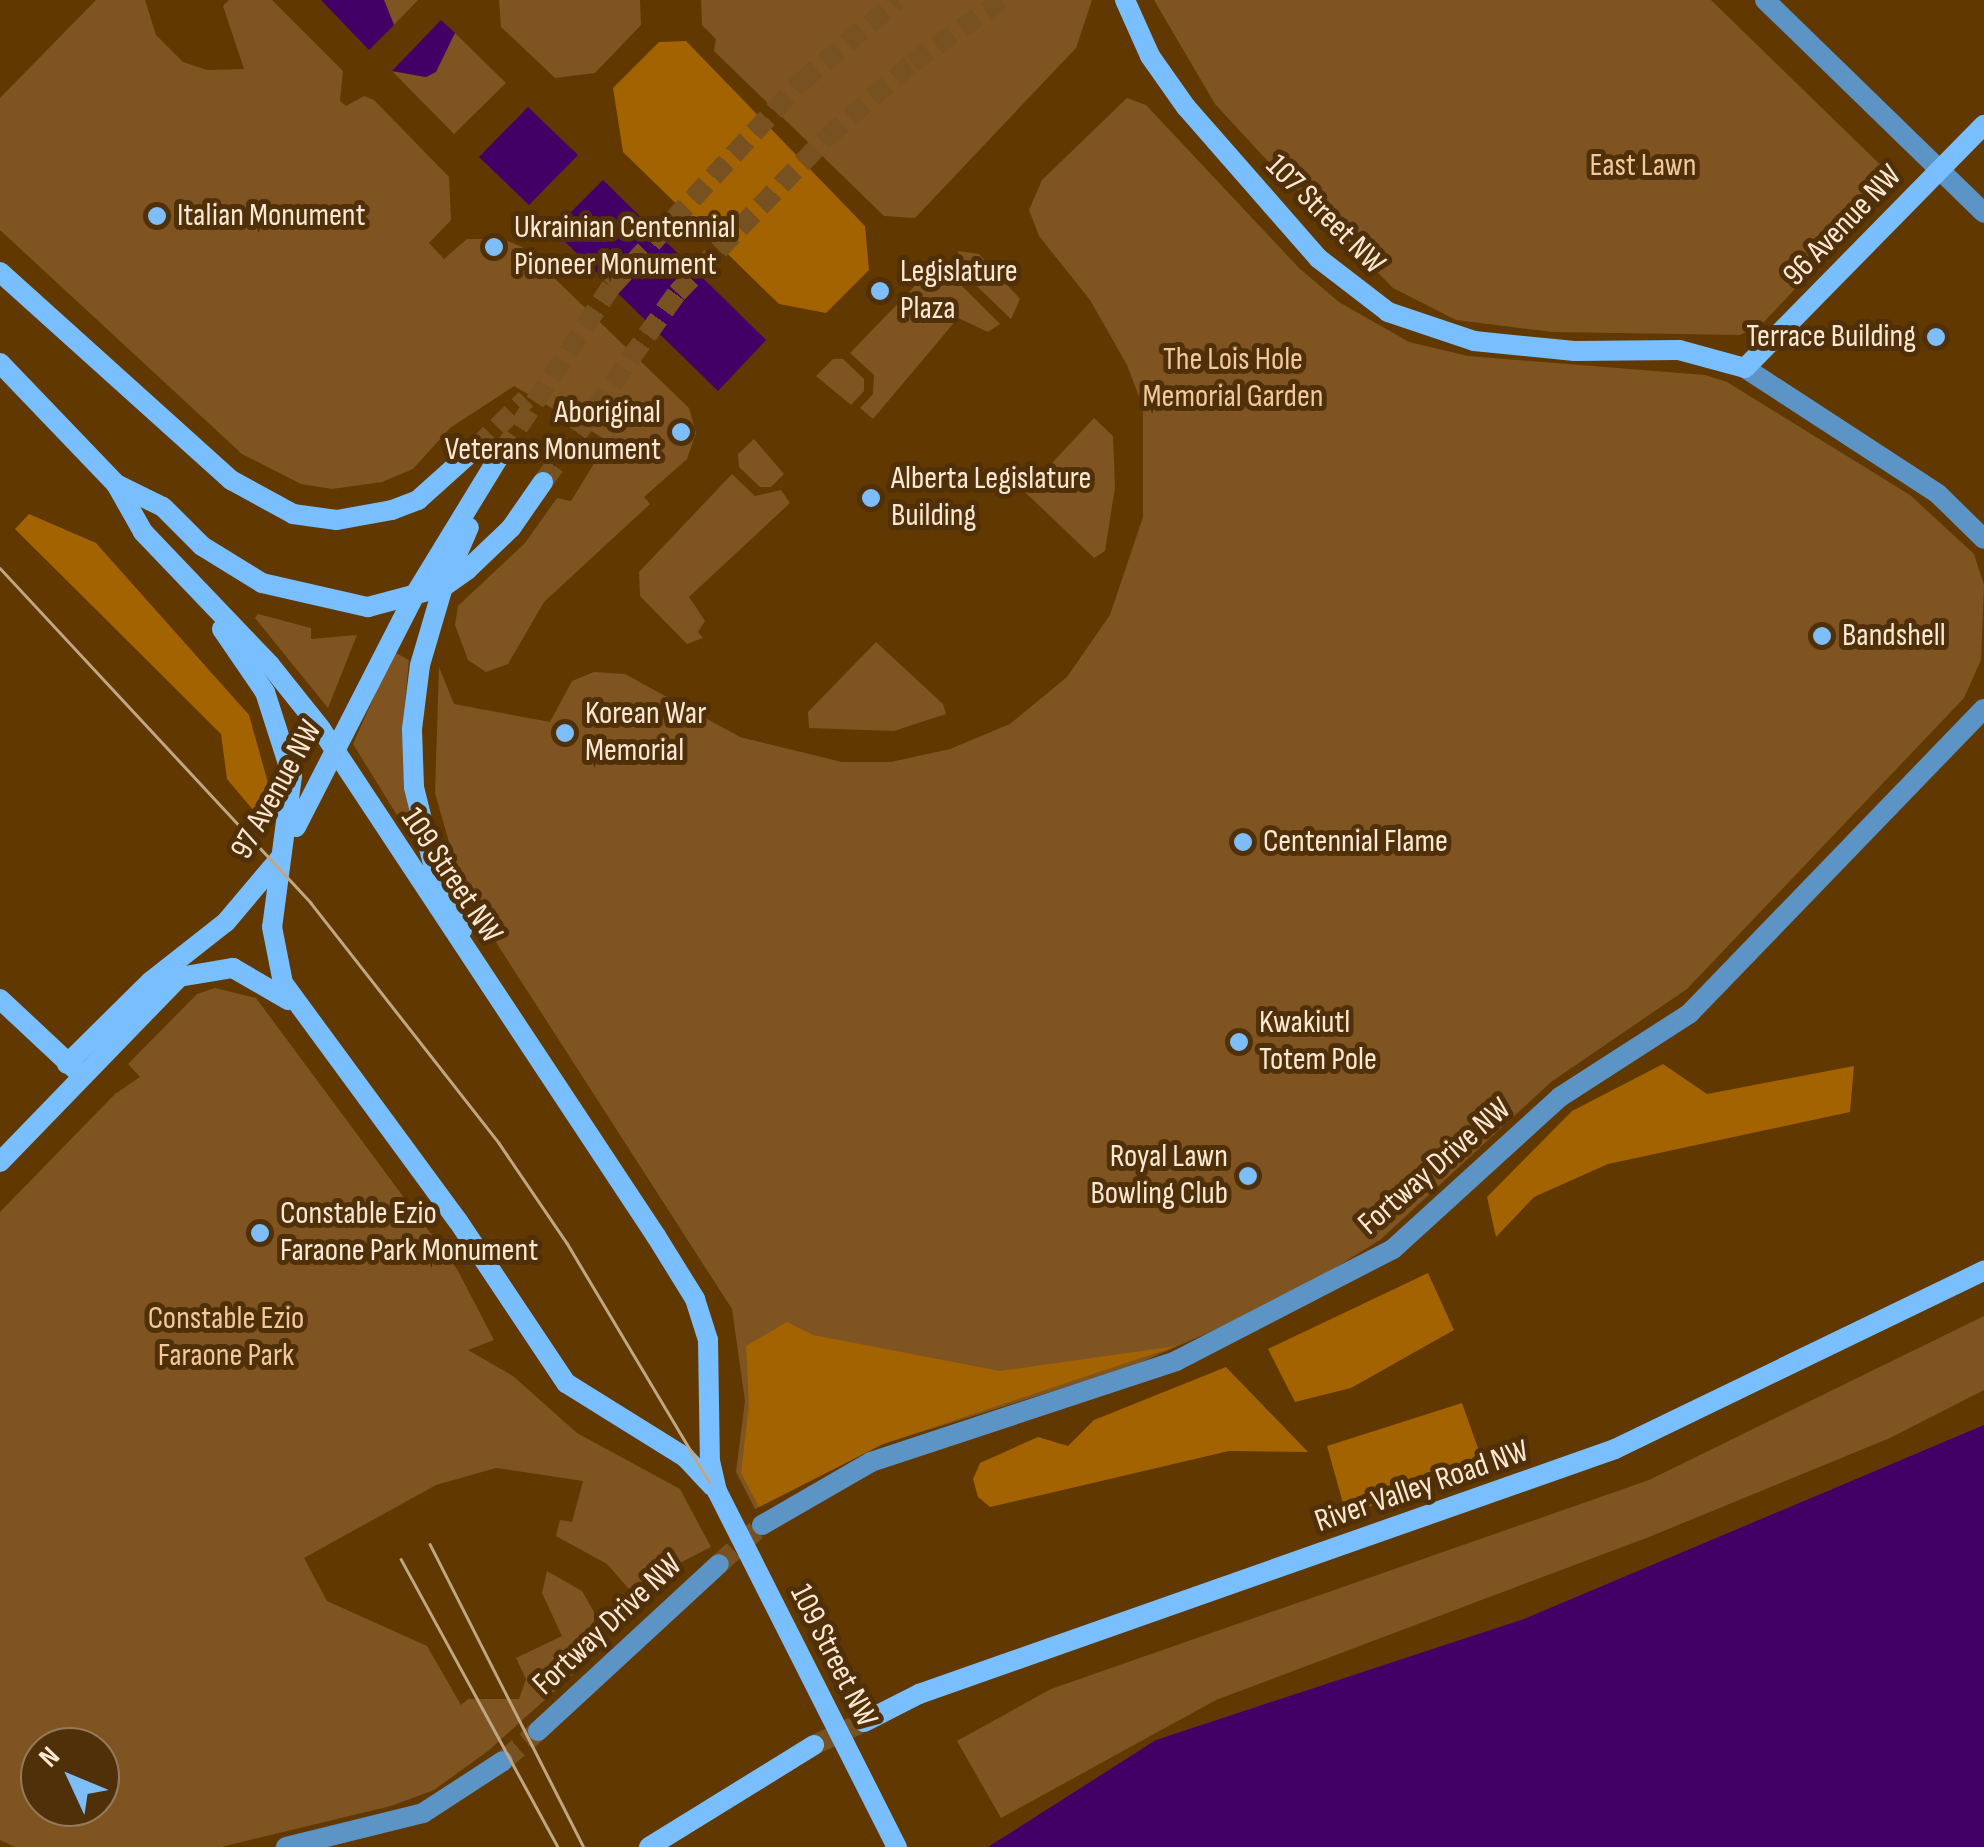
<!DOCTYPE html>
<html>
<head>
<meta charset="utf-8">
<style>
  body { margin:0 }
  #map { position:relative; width:1984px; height:1847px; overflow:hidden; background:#603800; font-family:"Sofia Sans Condensed",sans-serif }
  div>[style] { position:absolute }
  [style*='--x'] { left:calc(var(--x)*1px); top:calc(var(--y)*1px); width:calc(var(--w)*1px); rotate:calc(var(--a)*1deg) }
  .green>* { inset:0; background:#7f5421 }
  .forest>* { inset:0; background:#a26300 }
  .water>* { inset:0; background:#420067 }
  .street-tunnel>* { height:20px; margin-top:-10px; transform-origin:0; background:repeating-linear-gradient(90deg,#775220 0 20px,transparent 0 30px) }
  .secondary-tunnel>* { height:20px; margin-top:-10px; transform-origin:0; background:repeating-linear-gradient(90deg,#775220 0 20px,transparent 0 30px) }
  .street>* { height:20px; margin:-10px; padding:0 10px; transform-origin:10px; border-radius:10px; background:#5c94c6 }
  .secondary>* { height:20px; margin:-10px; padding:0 10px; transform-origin:10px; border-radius:10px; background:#79bfff }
  .tram>* { height:2.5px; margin:-1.25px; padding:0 1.25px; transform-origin:1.25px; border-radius:1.25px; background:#c1a684 }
  .secondary-bridge>* { height:20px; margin:-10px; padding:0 10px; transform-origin:10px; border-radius:10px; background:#79bfff }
  .dots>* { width:28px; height:28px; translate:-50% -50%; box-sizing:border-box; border:5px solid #4f3008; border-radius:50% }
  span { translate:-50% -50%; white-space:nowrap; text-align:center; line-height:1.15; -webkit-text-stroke:10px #4f3008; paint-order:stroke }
  .park-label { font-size:32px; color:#f2c89d }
  .street-label { font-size:32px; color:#fce8d4 }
  .poi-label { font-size:32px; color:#fce8d4 }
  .left { translate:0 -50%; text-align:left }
  .right { translate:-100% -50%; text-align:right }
  .north { position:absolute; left:20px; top:1727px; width:100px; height:100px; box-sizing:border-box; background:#4f3008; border:2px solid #947a5a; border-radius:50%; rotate:314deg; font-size:28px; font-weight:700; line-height:40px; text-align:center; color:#fce8d4 }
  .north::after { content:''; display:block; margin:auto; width:35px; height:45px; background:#7dbef9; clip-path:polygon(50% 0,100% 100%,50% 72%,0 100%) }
</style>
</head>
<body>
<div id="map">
  <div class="green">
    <i style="clip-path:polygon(96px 0,145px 0,156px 35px,183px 62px,207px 70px,244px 69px,223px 6px,229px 0,272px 0,343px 71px,340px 101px,346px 106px,364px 96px,374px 100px,449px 177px,451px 220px,429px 243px,444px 259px,467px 239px,503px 239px,522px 247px,689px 408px,696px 433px,687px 459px,644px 497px,650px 504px,544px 602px,508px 664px,486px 672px,468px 660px,455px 625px,458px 606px,525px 543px,557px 498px,571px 501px,608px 441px,514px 386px,450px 428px,413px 469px,382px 482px,332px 489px,301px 484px,242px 454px,0 230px,0 98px)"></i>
    <i style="clip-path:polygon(384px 0,418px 0,394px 25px)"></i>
    <i style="clip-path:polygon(499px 0,640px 0,641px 25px,595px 73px,555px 78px,501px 27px)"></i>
    <i style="clip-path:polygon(701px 0,1092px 0,1076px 48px,915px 218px,884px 216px,714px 51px,716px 39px,702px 25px)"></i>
    <i style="clip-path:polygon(1154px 0,1711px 0,1897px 181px,1762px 324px,1740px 335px,1553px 332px,1456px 320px,1393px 288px,1263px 156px,1215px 104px)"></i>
    <i style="clip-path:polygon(455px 33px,506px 83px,454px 134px,392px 71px,425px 77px)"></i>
    <i style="clip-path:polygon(1127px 98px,1146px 105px,1299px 268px,1339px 302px,1409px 342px,1468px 356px,1705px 375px,1727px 382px,1910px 495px,1974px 554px,1984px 585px,1981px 660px,1964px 698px,1687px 989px,1551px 1082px,1380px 1240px,1283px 1300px,1130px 1367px,883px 1444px,755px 1509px,736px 1472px,745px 1401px,732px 1309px,463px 891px,435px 793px,439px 667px,454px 704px,550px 722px,572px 681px,594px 672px,625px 674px,740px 737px,842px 762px,891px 762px,950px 749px,1010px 724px,1067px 677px,1110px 615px,1143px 517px,1143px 407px,1127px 365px,1090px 300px,1039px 236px,1029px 210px,1042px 180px)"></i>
    <i style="clip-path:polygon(958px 251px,979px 254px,1020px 299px,1011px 319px,961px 271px)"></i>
    <i style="clip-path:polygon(938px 262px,1000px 324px,988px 332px,958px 318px,873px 419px,860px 408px,873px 394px,874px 375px,850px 353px)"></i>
    <i style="clip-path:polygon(833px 359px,843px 359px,864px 379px,864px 391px,851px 405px,816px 376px)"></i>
    <i style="clip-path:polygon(1094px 418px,1113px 436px,1115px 487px,1105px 551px,1094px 558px,1025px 492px)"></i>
    <i style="clip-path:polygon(754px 439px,784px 474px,771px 487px,760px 487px,739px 467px,738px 454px)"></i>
    <i style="clip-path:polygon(732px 474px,755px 496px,781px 490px,790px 503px,689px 597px,705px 621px,698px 632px,703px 638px,687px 644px,640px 596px,639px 572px)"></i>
    <i style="clip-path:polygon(258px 614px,311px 628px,311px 639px,357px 635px,328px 708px,255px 618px)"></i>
    <i style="clip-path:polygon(876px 642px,943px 704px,946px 714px,894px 731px,809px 728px,808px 712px)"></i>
    <i style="clip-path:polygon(394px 652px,409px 660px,402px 733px,413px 841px,353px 744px)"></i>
    <i style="clip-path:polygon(evenodd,215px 988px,256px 998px,457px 1269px,494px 1340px,468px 1350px,513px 1376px,577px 1433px,680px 1489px,711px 1547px,629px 1589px,607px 1564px,556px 1536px,560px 1520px,572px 1522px,583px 1481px,496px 1468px,436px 1485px,304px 1558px,327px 1601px,427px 1646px,461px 1705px,468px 1699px,519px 1699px,526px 1679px,516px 1658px,562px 1636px,542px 1593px,547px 1571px,582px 1591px,594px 1612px,594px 1647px,577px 1671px,488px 1751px,434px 1790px,391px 1806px,221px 1847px,15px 1847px,0 1840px,0 1212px,115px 1094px,140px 1077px,128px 1064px,197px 994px,215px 988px,100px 1747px,100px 1807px,40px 1807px,40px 1747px,100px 1747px)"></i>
    <i style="clip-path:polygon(1984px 1316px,1984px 1390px,1890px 1438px,1649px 1537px,1216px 1700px,1001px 1818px,957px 1741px,1051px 1689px,1649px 1480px)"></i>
  </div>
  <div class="forest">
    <i style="clip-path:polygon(686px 41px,865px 226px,869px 270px,826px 313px,779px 304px,623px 152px,613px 88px,659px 42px)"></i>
    <i style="clip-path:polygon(29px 514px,96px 543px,249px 715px,272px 797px,258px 816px,227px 779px,221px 734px,15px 529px)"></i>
    <i style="clip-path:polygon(1663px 1064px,1707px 1094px,1854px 1066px,1850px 1112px,1608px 1164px,1534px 1197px,1496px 1237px,1487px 1197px,1572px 1111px)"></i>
    <i style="clip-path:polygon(1428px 1273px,1454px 1330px,1351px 1388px,1295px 1402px,1268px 1349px)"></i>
    <i style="clip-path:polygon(787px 1322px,813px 1335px,1000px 1371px,1177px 1346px,883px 1444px,759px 1507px,741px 1473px,749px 1405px,746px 1346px)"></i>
    <i style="clip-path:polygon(1226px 1367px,1308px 1452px,1229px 1451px,990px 1507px,978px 1497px,973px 1479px,980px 1463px,1038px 1437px,1068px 1446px,1094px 1420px)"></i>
    <i style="clip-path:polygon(1462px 1403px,1485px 1468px,1346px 1514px,1327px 1446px)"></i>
  </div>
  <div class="water">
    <i style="clip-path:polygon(321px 0,384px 0,394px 25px,369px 50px)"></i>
    <i style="clip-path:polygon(441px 20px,455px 33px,436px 72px,426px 77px,392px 71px)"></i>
    <i style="clip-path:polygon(528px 107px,578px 155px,529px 205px,479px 157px)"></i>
    <i style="clip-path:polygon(603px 180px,766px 340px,718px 391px,553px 230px)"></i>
    <i style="clip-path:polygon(1984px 1425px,1984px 1847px,988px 1847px,1156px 1740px,1524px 1619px)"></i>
  </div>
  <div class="street-tunnel">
    <i style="--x:719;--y:1564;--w:58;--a:-42.2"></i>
    <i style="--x:503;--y:1761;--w:46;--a:-40.6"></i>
  </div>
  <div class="secondary-tunnel">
    <i style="--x:476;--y:448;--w:70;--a:-44.4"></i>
    <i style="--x:502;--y:452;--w:198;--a:-56.6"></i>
    <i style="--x:611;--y:287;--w:280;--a:-47.2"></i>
    <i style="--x:801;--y:82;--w:127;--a:-40.2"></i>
    <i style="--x:543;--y:482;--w:232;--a:-54.7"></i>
    <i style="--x:677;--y:293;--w:216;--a:-46.1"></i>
    <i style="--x:827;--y:137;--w:113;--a:-41"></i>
    <i style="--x:912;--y:63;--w:110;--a:-35"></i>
    <i style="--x:814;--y:1745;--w:55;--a:-24.7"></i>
  </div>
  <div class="street">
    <i style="--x:1765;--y:0;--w:305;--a:44.2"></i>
    <i style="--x:1745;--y:368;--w:230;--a:33.1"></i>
    <i style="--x:1938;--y:494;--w:64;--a:44.4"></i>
    <i style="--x:762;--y:1525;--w:126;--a:-30"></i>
    <i style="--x:871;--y:1462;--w:321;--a:-18.3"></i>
    <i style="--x:1176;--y:1361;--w:244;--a:-27.3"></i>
    <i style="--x:1393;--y:1249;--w:226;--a:-42.3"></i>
    <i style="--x:1560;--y:1097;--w:153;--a:-32.8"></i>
    <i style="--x:1689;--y:1014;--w:424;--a:-46"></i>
    <i style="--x:538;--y:1731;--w:246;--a:-42.7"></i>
    <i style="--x:286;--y:1847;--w:141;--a:-13.9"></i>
    <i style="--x:423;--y:1813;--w:95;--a:-33"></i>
  </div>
  <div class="secondary">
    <i style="--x:1125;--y:0;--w:61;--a:65.9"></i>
    <i style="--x:1150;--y:56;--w:62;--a:54.8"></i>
    <i style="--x:1186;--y:107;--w:201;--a:48.8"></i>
    <i style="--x:1318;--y:258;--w:88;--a:37.6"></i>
    <i style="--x:1388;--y:312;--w:91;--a:18.6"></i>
    <i style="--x:1474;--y:341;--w:101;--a:5.7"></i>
    <i style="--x:1575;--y:351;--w:104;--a:-0.6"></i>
    <i style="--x:1679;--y:350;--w:68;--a:15.3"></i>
    <i style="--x:1745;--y:368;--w:341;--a:-45.5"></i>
    <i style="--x:0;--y:272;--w:311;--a:42"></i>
    <i style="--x:231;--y:480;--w:71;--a:28.7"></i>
    <i style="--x:293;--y:514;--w:44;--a:7.8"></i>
    <i style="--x:337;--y:520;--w:56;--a:-10.3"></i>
    <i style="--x:392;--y:510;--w:28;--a:-21"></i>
    <i style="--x:418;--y:500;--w:78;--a:-41.9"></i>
    <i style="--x:0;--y:363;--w:168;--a:46.2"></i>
    <i style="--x:116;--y:484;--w:55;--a:60.6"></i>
    <i style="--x:143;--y:532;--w:184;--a:46.3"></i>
    <i style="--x:270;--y:665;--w:82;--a:51.4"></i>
    <i style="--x:321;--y:729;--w:608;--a:56.55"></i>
    <i style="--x:656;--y:1236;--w:74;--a:58.2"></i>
    <i style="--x:695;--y:1299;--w:43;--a:72.4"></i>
    <i style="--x:708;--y:1340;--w:121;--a:89.1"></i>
    <i style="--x:710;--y:1461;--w:31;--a:77"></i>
    <i style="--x:116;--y:484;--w:52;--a:26.1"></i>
    <i style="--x:163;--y:507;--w:55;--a:45"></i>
    <i style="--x:202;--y:546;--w:70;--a:31.7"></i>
    <i style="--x:262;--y:583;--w:109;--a:12.8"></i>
    <i style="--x:368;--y:607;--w:78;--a:-14.9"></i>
    <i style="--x:443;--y:587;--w:29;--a:-35"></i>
    <i style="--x:467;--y:570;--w:61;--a:-43.7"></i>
    <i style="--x:511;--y:528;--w:56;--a:-55.2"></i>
    <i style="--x:222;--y:629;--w:76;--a:55.7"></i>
    <i style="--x:265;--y:692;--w:88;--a:72.2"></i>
    <i style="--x:292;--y:776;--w:152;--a:97.5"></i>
    <i style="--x:272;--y:927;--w:57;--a:78.9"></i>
    <i style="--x:283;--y:983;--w:295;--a:53.7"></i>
    <i style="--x:458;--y:1221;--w:195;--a:56.3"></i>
    <i style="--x:566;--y:1383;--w:140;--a:31.9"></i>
    <i style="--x:685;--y:1457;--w:40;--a:47"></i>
    <i style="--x:296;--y:827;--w:259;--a:-62.9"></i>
    <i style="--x:414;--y:596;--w:169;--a:-58.6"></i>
    <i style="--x:462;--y:930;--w:72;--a:-113.7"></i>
    <i style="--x:433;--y:864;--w:79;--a:-103.9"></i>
    <i style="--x:414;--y:787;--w:58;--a:-92"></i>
    <i style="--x:412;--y:729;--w:64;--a:-82.9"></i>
    <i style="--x:420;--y:665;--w:81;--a:-73.6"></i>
    <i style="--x:443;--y:587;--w:65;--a:-66.6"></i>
    <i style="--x:0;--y:999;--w:105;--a:43.1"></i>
    <i style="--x:67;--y:1064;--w:118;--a:-44.7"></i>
    <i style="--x:151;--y:981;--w:95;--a:-38.2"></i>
    <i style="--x:226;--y:922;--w:84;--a:-49.8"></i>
    <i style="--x:0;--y:1162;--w:257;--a:-45.9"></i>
    <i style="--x:179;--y:977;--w:55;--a:-9.5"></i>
    <i style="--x:233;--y:968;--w:64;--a:30.2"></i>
    <i style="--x:864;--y:1722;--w:62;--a:-27"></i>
    <i style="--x:919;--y:1694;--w:738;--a:-19.39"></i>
    <i style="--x:1615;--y:1449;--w:410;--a:-25.8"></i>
    <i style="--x:649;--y:1847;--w:194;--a:-31.7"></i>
  </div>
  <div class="tram">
    <i style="--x:0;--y:568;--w:457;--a:47.1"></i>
    <i style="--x:311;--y:903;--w:305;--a:51.9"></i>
    <i style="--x:499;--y:1143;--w:121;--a:55.8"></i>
    <i style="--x:567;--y:1243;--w:291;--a:59.2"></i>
    <i style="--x:716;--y:1493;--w:399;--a:62.5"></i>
    <i style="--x:430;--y:1544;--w:340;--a:63.1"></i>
    <i style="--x:401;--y:1559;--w:328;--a:61.4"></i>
  </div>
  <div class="secondary-bridge">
    <i style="--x:717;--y:1491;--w:399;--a:63.2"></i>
  </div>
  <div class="dots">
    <i style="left:157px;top:216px;background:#7dbef9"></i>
    <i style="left:494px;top:247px;background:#7dbef9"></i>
    <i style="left:880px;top:291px;background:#7dbef9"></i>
    <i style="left:1936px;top:337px;background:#7dbef9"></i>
    <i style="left:681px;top:432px;background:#7dbef9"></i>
    <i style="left:871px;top:498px;background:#7dbef9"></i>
    <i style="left:1822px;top:636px;background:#7dbef9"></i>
    <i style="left:565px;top:733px;background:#7dbef9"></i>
    <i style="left:1243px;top:842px;background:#7dbef9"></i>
    <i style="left:1239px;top:1042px;background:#7dbef9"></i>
    <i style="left:1248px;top:1176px;background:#7dbef9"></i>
    <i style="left:260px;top:1233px;background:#7dbef9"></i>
  </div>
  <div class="park-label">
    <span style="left:1643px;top:166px">East Lawn</span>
    <span style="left:1233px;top:379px">The Lois Hole<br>Memorial Garden</span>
    <span style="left:226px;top:1338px">Constable Ezio<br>Faraone Park</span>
  </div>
  <div class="street-label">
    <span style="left:1325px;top:215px;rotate:45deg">107 Street NW</span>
    <span style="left:1843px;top:226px;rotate:-46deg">96 Avenue NW</span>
    <span style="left:277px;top:790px;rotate:-61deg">97 Avenue NW</span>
    <span style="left:451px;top:876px;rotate:56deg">109 Street NW</span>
    <span style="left:1435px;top:1167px;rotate:-41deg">Fortway Drive NW</span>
    <span style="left:1422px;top:1487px;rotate:-19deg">River Valley Road NW</span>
    <span style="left:608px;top:1625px;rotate:-43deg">Fortway Drive NW</span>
    <span style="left:833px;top:1656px;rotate:63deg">109 Street NW</span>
  </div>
  <div class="poi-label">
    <span class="left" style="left:177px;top:216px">Italian Monument</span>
    <span class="left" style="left:514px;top:247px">Ukrainian Centennial<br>Pioneer Monument</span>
    <span class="left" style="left:900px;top:291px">Legislature<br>Plaza</span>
    <span class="right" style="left:1916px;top:337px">Terrace Building</span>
    <span class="right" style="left:661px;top:432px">Aboriginal<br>Veterans Monument</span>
    <span class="left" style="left:891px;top:498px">Alberta Legislature<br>Building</span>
    <span class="left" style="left:1842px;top:636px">Bandshell</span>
    <span class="left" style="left:585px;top:733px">Korean War<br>Memorial</span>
    <span class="left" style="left:1263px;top:842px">Centennial Flame</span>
    <span class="left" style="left:1259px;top:1042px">Kwakiutl<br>Totem Pole</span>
    <span class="right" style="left:1228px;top:1176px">Royal Lawn<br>Bowling Club</span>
    <span class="left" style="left:280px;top:1233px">Constable Ezio<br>Faraone Park Monument</span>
  </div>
  <div class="north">N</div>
</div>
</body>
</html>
